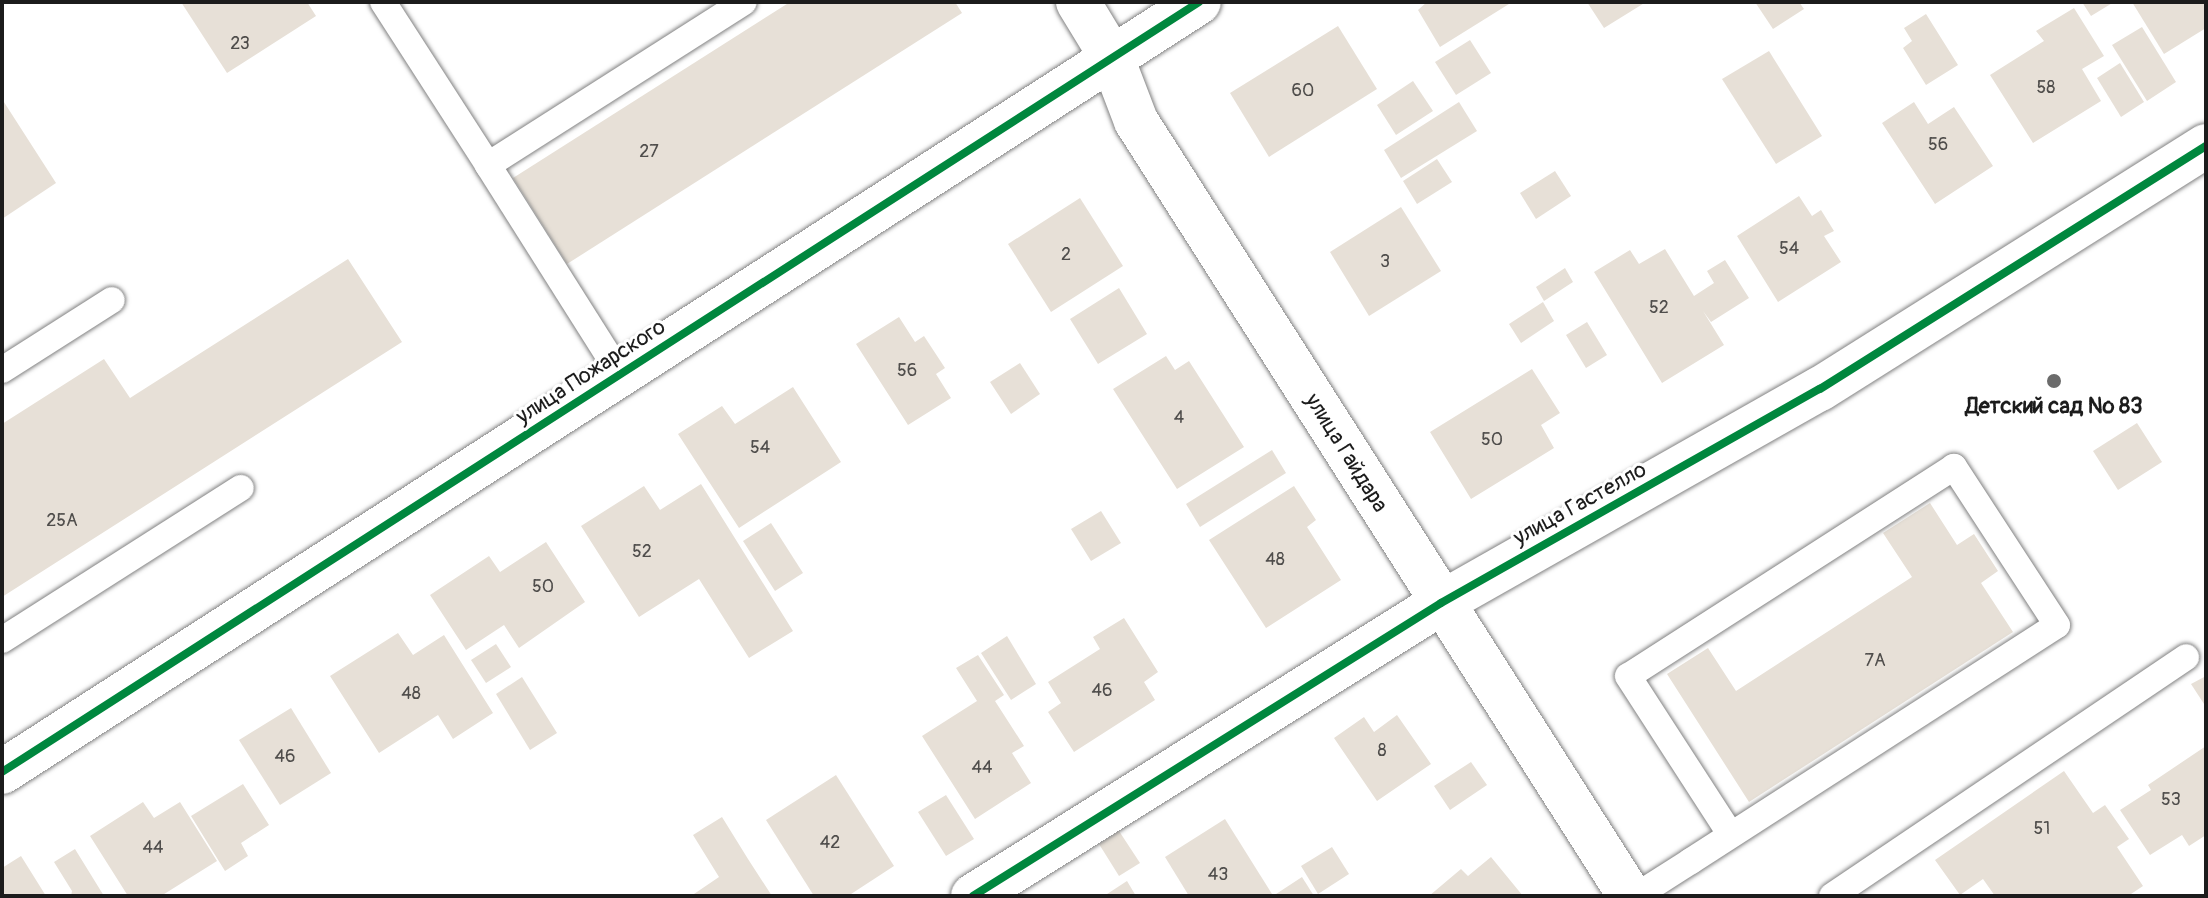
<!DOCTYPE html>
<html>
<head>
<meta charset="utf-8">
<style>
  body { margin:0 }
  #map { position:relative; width:2208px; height:898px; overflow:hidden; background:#fff; font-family:Pangolin,sans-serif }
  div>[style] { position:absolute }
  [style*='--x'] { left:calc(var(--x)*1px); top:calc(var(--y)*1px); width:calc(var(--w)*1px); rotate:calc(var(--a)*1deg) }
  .building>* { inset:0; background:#e7e0d7 }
  .roads { filter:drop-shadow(0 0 2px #828282) drop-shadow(0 0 2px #828282) }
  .lane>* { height:26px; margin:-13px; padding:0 13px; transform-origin:13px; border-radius:13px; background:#fff }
  .street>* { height:44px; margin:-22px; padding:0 22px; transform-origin:22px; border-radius:22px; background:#fff }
  .cycleway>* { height:8px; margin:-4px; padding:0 4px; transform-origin:4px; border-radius:4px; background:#00873e }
  .dots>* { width:22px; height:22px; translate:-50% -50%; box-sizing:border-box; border:4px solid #fff; border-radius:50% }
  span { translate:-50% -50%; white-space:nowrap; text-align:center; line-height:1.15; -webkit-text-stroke:6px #fff; paint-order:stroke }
  .number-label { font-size:18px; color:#4f4d4b }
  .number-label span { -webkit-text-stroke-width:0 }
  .street-label { font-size:22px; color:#1c1c1c }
  .poi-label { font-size:22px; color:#1c1c1c; font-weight:700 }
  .frame { position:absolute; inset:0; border:4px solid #1c1c1c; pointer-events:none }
</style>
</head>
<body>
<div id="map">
  <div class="building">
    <i style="clip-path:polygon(181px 2px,307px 2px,316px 16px,227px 73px)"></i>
    <i style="clip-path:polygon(790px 2px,955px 2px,962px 13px,567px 264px,513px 178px)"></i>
    <i style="clip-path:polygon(1427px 2px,1507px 2px,1509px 4px,1440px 47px,1418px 10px)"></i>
    <i style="clip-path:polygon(1587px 2px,1646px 2px,1604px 28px)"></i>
    <i style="clip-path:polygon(1755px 2px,1799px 2px,1804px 9px,1773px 29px)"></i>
    <i style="clip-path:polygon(2082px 2px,2114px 2px,2091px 16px)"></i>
    <i style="clip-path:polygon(2132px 2px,2206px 2px,2206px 28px,2164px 54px)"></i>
    <i style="clip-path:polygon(2074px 8px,2104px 56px,2082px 69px,2101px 101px,2033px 143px,1990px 75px,2044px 41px,2036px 31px)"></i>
    <i style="clip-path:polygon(1926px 14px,1958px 65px,1926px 85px,1903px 48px,1912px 41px,1904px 28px)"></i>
    <i style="clip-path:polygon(1338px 26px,1377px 89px,1269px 157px,1230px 93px)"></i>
    <i style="clip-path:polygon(2142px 27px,2176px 82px,2147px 101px,2112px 45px)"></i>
    <i style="clip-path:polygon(1470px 40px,1491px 73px,1456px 95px,1435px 62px)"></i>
    <i style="clip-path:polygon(1769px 51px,1822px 136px,1776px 164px,1722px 79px)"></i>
    <i style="clip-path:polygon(2120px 63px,2144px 102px,2121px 117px,2097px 78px)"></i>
    <i style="clip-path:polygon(1413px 81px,1433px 111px,1396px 135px,1377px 105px)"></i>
    <i style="clip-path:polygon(2px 99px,56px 183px,2px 219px)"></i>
    <i style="clip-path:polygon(1459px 102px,1477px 131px,1401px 178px,1384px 150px)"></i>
    <i style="clip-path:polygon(1914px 102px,1928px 124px,1954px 107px,1993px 166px,1935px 204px,1882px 123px)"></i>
    <i style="clip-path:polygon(1437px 159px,1452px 182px,1417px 204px,1403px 181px)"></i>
    <i style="clip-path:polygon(1555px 171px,1571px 196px,1536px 219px,1520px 193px)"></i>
    <i style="clip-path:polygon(1799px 196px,1812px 216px,1821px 210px,1834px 231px,1824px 236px,1841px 262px,1778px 302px,1737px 236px)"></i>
    <i style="clip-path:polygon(1080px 198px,1123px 266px,1051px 312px,1008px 244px)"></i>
    <i style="clip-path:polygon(1401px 207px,1441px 271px,1369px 316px,1330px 252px)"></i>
    <i style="clip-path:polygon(1665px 249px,1694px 296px,1714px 283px,1707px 271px,1725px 260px,1749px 298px,1711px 322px,1703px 311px,1724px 345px,1662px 383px,1594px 272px,1630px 250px,1639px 264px)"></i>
    <i style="clip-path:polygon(348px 259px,402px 342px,2px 597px,2px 424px,104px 359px,130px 398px)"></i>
    <i style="clip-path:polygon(1565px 268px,1573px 282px,1544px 301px,1536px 287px)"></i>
    <i style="clip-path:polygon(1119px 288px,1147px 334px,1098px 364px,1070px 319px)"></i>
    <i style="clip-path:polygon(1543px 302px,1554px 321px,1521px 343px,1509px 324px)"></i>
    <i style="clip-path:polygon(899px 317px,915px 342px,924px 336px,945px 368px,936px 374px,951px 398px,908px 425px,856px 344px)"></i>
    <i style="clip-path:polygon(1587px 322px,1607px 355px,1586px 368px,1566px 335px)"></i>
    <i style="clip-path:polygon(1166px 356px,1175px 370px,1189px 361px,1244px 447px,1177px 489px,1113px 389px)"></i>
    <i style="clip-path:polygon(1020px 363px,1040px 394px,1011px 414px,990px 382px)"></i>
    <i style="clip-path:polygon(1532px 369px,1560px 413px,1541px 425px,1554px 448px,1471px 499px,1430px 432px)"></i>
    <i style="clip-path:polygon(793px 387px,841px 462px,739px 528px,678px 434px,722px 406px,735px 424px)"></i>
    <i style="clip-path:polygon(2137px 423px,2162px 462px,2118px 490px,2093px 451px)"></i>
    <i style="clip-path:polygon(1272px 450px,1286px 473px,1200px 527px,1186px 504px)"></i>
    <i style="clip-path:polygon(701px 484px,793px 631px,749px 658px,699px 579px,639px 617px,581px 526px,644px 486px,660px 510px)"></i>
    <i style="clip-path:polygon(1294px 486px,1316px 520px,1307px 527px,1341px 580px,1266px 628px,1209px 540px)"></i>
    <i style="clip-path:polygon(1930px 503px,1957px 545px,1974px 534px,1998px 571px,1981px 583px,2013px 632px,1749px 802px,1667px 674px,1708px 648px,1736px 691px,1912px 577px,1883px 533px)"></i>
    <i style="clip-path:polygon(1101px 511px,1121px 543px,1091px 561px,1071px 529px)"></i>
    <i style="clip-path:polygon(771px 523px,803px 573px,775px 591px,743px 541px)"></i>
    <i style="clip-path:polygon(546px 542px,585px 602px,519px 648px,504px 625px,466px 650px,430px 595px,489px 556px,500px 572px)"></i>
    <i style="clip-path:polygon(1124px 618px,1158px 672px,1144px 682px,1155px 700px,1074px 752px,1048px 712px,1061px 703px,1048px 682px,1100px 649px,1093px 637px)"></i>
    <i style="clip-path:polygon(398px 633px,413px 655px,444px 635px,493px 713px,453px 739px,438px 715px,379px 753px,330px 676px)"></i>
    <i style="clip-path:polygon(1007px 636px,1036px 684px,1011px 700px,981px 653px)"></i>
    <i style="clip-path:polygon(496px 644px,511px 667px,486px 683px,471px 660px)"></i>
    <i style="clip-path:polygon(978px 655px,1004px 695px,995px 701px,1024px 746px,1012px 753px,1031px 783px,975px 819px,922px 736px,977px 701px,956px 668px)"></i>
    <i style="clip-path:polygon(2206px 676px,2206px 707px,2191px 684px)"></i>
    <i style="clip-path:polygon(522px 677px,557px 733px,530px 750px,496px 694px)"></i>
    <i style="clip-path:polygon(291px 708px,331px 773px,280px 805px,239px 740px)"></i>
    <i style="clip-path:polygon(1397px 715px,1431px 764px,1377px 801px,1334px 738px,1364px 717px,1374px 732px)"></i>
    <i style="clip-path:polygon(2206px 746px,2206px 835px,2189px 846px,2182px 835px,2150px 855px,2120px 810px,2151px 790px,2148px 785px)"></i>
    <i style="clip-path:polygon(1471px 762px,1487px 785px,1450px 810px,1434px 786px)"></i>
    <i style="clip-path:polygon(2064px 771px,2093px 813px,2105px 805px,2129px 839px,2117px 847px,2143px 886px,2128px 896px,1995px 896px,1983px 879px,1960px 895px,1935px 860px)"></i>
    <i style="clip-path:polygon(836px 775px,894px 866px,848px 896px,814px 896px,766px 820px)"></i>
    <i style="clip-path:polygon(243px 784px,269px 825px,241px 843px,248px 856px,225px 871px,191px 816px)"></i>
    <i style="clip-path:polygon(946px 795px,974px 839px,946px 856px,918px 812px)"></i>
    <i style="clip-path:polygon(143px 802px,154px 818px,180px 802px,217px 861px,161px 896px,128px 896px,90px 836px)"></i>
    <i style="clip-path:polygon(722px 817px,748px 859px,772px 896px,691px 896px,719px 877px,693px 835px)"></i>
    <i style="clip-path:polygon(1225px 819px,1272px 894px,1268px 896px,1189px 896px,1165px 857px)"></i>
    <i style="clip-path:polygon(1119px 831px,1140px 863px,1119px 876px,1099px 844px)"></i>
    <i style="clip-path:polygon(1332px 847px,1349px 874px,1318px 894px,1301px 866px)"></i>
    <i style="clip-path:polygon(75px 849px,104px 896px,71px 896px,72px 891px,54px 862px)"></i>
    <i style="clip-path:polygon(21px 856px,46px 896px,2px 896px,2px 868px)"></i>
    <i style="clip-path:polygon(1491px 857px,1523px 896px,1429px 896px,1461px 869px,1468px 876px)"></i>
    <i style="clip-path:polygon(1302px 877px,1314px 896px,1273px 896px)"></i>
    <i style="clip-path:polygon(1127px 881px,1136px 896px,1104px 896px)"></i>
  </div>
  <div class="roads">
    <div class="lane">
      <i style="--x:383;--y:2;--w:194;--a:57.2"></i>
      <i style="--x:2;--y:370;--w:130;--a:-32.5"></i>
      <i style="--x:620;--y:374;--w:247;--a:-122.3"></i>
      <i style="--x:488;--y:165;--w:303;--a:-32.5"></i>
      <i style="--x:2;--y:640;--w:283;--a:-32.5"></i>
      <i style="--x:1636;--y:896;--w:65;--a:-32.5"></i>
      <i style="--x:1691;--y:861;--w:435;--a:-32.8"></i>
      <i style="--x:2057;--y:625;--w:189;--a:-123.1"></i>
      <i style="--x:1954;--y:467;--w:387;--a:147.3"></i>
      <i style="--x:1628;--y:676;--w:189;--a:57.1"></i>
      <i style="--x:1832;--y:896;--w:427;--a:-34"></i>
    </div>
    <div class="street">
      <i style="--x:1078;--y:2;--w:66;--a:58.7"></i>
      <i style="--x:1112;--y:58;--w:67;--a:69.1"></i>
      <i style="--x:1136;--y:121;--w:919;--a:57.49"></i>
      <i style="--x:2;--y:772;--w:1423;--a:-32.75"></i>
      <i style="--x:973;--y:896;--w:552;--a:-32.05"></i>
      <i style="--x:1441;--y:603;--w:435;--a:-29.5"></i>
      <i style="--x:1820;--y:389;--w:456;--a:-32.2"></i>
    </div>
  </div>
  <div class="cycleway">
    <i style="--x:2;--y:772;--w:1423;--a:-32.75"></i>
    <i style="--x:973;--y:896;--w:552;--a:-32.05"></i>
    <i style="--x:1441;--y:603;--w:435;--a:-29.5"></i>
    <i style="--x:1820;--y:389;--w:456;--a:-32.2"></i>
  </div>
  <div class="dots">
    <i style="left:2054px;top:381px;background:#6b6b6b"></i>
  </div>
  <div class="number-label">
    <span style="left:240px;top:44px">23</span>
    <span style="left:2046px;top:88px">58</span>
    <span style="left:1303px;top:91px">60</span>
    <span style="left:1938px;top:145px">56</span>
    <span style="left:649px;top:152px">27</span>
    <span style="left:1789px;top:249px">54</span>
    <span style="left:1066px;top:255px">2</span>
    <span style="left:1385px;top:262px">3</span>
    <span style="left:1659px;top:308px">52</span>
    <span style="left:907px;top:371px">56</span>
    <span style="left:1179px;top:418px">4</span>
    <span style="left:1492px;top:440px">50</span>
    <span style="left:760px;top:448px">54</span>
    <span style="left:62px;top:521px">25А</span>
    <span style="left:642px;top:552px">52</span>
    <span style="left:1275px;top:560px">48</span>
    <span style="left:543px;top:587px">50</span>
    <span style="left:1875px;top:661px">7А</span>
    <span style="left:1102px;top:691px">46</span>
    <span style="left:411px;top:694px">48</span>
    <span style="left:1382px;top:751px">8</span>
    <span style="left:285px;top:757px">46</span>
    <span style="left:982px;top:768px">44</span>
    <span style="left:2171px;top:800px">53</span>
    <span style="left:2042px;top:829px">51</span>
    <span style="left:830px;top:843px">42</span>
    <span style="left:153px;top:848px">44</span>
    <span style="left:1218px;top:875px">43</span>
  </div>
  <div class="street-label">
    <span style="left:591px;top:372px;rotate:-33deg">улица Пожарского</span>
    <span style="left:1346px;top:453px;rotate:58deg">улица Гайдара</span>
    <span style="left:1580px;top:504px;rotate:-29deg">улица Гастелло</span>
  </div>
  <div class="poi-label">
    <span style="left:2054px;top:407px">Детский сад № 83</span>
  </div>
  <div class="frame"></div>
</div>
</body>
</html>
